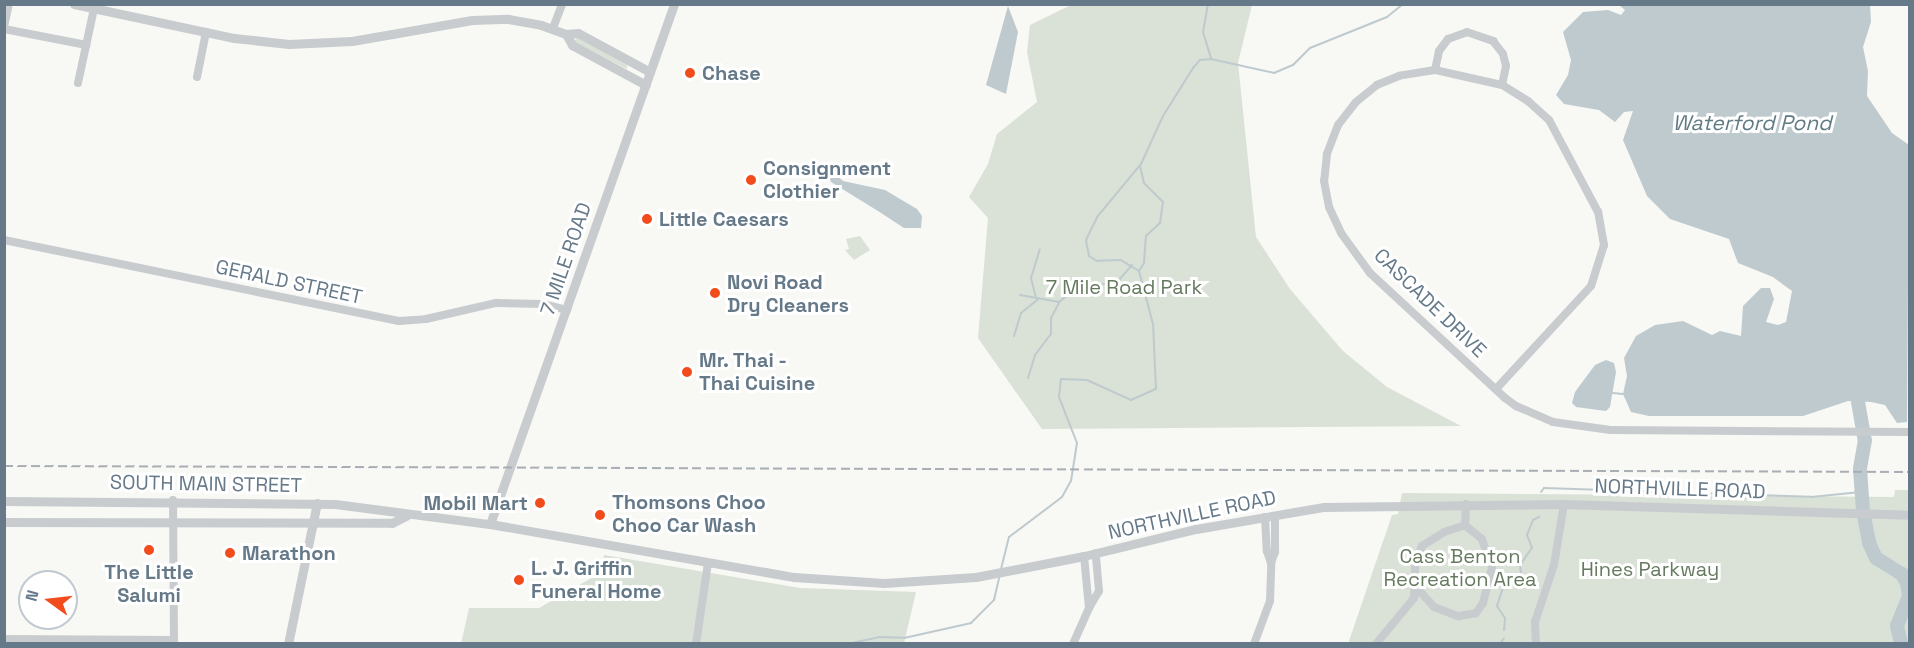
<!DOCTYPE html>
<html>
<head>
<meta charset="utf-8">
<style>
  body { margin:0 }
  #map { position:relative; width:1914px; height:648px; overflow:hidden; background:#f8f8f5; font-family:"Space Grotesk",sans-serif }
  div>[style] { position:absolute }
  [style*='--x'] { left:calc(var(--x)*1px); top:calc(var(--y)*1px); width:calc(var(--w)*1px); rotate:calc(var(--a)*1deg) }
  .green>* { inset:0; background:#dae1d6 }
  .water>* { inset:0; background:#becace }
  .stream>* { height:2px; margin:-1px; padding:0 1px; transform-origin:1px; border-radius:1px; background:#becace }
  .river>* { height:14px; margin:-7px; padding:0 7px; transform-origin:7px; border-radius:7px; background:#becace }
  .minor>* { height:8px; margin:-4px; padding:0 4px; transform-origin:4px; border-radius:4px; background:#c8cccf }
  .tertiary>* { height:9px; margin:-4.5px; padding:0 4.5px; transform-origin:4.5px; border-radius:4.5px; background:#c8cccf }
  .rail>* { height:2px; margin-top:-1px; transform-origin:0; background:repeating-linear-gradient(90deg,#a8aeb4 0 9px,transparent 0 13.5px) }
  .dots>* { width:16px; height:16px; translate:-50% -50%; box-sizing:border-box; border:3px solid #fff; border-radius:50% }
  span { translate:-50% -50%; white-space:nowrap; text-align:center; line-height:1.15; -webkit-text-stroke:6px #fff; paint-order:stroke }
  .poi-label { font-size:20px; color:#657989; font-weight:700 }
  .left { translate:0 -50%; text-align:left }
  .right { translate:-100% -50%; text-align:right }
  .street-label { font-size:20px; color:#657989 }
  .park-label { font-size:20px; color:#667a60 }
  .water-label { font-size:21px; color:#607b84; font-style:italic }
  .frame { position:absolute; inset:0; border:6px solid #657989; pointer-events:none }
  .north { position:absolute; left:18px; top:570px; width:60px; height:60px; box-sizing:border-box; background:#fff; border:2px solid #c1c9d0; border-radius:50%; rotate:285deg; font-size:16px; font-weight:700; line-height:24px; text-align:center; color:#657989 }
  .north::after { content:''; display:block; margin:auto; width:21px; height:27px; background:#f24b1c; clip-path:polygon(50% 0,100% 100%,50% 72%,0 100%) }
</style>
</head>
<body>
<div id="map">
  <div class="green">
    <i style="clip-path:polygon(1071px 5px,1252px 5px,1238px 63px,1256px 237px,1290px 289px,1343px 351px,1387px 387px,1461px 426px,1042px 429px,978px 338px,988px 218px,969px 197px,988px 164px,997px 134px,1037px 102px,1027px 52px,1030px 25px)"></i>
    <i style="clip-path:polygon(577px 37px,627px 65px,627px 69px,574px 42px)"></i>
    <i style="clip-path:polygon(860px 236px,870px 250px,854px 260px,845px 250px,849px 249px,846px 239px)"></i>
    <i style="clip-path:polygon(1895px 490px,1909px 490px,1909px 643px,1348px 644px,1392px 515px,1398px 514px,1402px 493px,1894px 497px)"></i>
    <i style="clip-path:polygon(604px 555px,800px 588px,916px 592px,904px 643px,461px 644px,469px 608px,539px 608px,602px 572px)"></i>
  </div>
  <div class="water">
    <i style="clip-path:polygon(1618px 4px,1870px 5px,1871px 22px,1863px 47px,1868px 71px,1867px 96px,1892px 133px,1909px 145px,1907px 422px,1897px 423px,1885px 405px,1871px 402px,1848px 401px,1803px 416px,1649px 416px,1631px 412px,1623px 394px,1627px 376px,1624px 358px,1636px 336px,1655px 325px,1683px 321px,1712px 335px,1720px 331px,1741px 336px,1743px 306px,1761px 288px,1770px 288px,1774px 299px,1766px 322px,1778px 325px,1786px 322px,1792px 291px,1773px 277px,1738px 263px,1729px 239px,1670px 219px,1647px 196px,1623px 140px,1633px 111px,1624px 112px,1615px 122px,1599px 110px,1564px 104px,1556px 95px,1568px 75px,1571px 60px,1563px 32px,1583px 12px,1608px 10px,1621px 15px,1625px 10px)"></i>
    <i style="clip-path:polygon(1008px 6px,1018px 32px,1006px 94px,986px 85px)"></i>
    <i style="clip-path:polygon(834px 173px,843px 181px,885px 190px,917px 209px,922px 216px,921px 228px,904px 228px,878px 211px,831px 182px,828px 174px)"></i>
    <i style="clip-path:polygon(1606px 360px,1614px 363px,1616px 372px,1610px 407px,1606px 411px,1576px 407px,1572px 403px,1575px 392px,1595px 365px)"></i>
  </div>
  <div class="stream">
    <i style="--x:1208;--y:4;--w:28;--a:100"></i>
    <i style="--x:1203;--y:32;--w:28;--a:73"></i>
    <i style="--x:798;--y:165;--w:12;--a:35"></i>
    <i style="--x:814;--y:175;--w:17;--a:7"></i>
    <i style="--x:1139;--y:271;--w:9;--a:-58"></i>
    <i style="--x:1144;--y:263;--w:27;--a:-86"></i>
    <i style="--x:1146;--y:236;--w:19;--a:-43"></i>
    <i style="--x:1160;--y:223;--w:21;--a:-82"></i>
    <i style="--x:1163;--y:202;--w:27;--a:-135"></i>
    <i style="--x:1144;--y:183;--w:18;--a:-103"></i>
    <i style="--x:1020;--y:295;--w:40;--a:10"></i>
    <i style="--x:1059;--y:302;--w:14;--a:-39"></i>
    <i style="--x:1070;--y:293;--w:51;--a:-14.9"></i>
    <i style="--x:1119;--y:280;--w:20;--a:-49"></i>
    <i style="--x:1036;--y:298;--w:21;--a:-104"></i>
    <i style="--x:1031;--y:278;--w:30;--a:-73"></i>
    <i style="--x:1014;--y:336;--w:24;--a:-73"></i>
    <i style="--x:1021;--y:313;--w:22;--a:-39"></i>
    <i style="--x:1028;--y:378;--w:24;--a:-73"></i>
    <i style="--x:1035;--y:355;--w:26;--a:-53"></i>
    <i style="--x:1051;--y:334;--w:16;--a:-90"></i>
    <i style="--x:1051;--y:318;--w:17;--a:-62"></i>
    <i style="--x:1613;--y:393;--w:10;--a:6"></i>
    <i style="--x:1541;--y:492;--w:5;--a:-53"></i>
    <i style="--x:1544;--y:488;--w:267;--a:1.9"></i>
    <i style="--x:1811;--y:497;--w:50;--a:-5.7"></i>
    <i style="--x:1001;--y:569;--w:33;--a:-76"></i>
    <i style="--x:1009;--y:537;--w:66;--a:-37"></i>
    <i style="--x:1062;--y:497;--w:18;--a:-61"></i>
    <i style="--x:1071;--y:481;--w:38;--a:-81"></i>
    <i style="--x:1077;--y:443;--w:49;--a:-111.4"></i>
    <i style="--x:1059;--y:397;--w:18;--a:-84"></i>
    <i style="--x:1061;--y:379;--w:26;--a:2"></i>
    <i style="--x:1087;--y:380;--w:48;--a:24.4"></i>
    <i style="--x:1131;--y:400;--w:27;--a:-24"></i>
    <i style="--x:1156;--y:389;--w:65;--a:-92.6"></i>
    <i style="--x:1153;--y:324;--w:55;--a:-104.8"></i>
    <i style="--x:1139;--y:271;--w:21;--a:-149"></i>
    <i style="--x:1121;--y:260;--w:24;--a:178"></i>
    <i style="--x:1097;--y:261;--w:9;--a:-148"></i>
    <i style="--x:1089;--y:256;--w:16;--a:-101"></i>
    <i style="--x:1086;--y:240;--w:25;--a:-64"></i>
    <i style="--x:1097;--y:217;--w:69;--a:-50.3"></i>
    <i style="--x:1141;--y:164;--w:53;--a:-65.4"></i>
    <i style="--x:1163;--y:116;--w:57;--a:-58"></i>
    <i style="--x:1193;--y:68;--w:11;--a:-49"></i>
    <i style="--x:1200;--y:60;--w:11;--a:-5"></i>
    <i style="--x:1211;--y:59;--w:65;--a:12.5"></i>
    <i style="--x:1274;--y:73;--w:21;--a:-23"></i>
    <i style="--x:1293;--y:65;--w:24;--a:-45"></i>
    <i style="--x:1310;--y:48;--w:83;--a:-21.9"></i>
    <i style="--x:1387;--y:17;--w:21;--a:-39"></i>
    <i style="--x:1504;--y:630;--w:12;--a:-85"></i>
    <i style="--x:1505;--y:618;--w:14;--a:-124"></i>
    <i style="--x:1497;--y:606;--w:19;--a:-72"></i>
    <i style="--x:1503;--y:588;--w:21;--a:-23"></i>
    <i style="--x:1522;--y:580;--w:15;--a:-98"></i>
    <i style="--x:1520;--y:565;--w:21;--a:-55"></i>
    <i style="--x:1532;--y:548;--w:14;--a:-111"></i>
    <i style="--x:1527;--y:535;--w:16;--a:-68"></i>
    <i style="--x:1533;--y:520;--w:7;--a:-27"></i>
    <i style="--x:847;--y:644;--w:33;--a:-12"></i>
    <i style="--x:879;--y:637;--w:25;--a:2"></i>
    <i style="--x:904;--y:638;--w:69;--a:-12.6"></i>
    <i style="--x:971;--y:623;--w:33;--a:-45"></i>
    <i style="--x:994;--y:600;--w:27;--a:-77"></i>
    <i style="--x:1500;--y:644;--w:7;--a:-56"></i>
  </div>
  <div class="river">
    <i style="--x:1858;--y:402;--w:39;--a:80"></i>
    <i style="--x:1865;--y:440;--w:29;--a:100"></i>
    <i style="--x:1860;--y:469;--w:42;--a:85.9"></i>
    <i style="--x:1863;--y:511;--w:33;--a:79"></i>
    <i style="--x:1869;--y:543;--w:17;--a:65"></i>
    <i style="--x:1876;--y:558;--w:31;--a:32"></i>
    <i style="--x:1902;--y:574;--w:10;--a:61"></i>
    <i style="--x:1907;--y:583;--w:13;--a:81"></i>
    <i style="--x:1909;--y:596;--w:32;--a:112"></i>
    <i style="--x:1897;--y:626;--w:18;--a:77"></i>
  </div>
  <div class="minor">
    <i style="--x:4;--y:27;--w:24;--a:-78"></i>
    <i style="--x:553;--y:28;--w:26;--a:-69"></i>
    <i style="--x:4;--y:29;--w:84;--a:11"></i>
    <i style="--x:1435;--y:70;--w:19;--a:-78"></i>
    <i style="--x:1439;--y:51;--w:15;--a:-53"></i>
    <i style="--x:1448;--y:39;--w:20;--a:-20"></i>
    <i style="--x:1467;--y:32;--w:28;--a:19"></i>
    <i style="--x:1493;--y:41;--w:16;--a:52"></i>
    <i style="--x:1503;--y:54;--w:12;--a:76"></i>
    <i style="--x:1506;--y:66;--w:19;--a:102"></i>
    <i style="--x:197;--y:77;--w:46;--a:-78.7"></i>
    <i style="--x:78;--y:83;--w:81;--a:-77.9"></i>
    <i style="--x:4;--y:240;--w:403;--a:11.6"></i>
    <i style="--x:399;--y:321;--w:27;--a:-4"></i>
    <i style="--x:426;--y:319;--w:72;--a:-12.9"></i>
    <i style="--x:496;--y:303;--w:47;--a:1.2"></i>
    <i style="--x:543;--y:304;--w:25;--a:14"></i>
    <i style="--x:1496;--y:389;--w:140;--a:-47.3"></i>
    <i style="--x:1591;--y:286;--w:43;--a:-72.4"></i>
    <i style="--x:1604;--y:245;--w:34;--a:-100"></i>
    <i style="--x:1598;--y:212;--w:104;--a:-118"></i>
    <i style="--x:1549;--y:120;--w:28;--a:-138"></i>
    <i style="--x:1528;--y:101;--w:31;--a:-148"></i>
    <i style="--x:1502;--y:85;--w:69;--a:-167.4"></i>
    <i style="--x:1435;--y:70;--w:36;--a:171"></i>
    <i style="--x:1399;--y:76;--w:24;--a:158"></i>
    <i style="--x:1377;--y:85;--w:27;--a:141"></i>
    <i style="--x:1356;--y:102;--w:29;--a:128"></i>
    <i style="--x:1338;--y:125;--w:31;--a:111"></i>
    <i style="--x:1327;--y:154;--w:27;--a:96"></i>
    <i style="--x:1324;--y:181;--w:26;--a:79"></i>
    <i style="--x:1329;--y:207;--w:29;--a:65"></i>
    <i style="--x:1341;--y:233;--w:49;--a:54.1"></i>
    <i style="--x:1370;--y:273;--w:184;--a:42.8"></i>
    <i style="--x:1505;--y:398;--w:14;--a:36"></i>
    <i style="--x:1516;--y:406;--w:40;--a:23.4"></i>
    <i style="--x:1553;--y:422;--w:58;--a:8"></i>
    <i style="--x:1610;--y:430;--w:300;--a:0.4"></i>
    <i style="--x:173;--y:500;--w:142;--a:89.6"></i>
    <i style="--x:1265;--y:517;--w:34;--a:87"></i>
    <i style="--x:1267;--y:551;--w:13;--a:72"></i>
    <i style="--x:1271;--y:563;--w:12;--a:-70"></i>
    <i style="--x:1275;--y:552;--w:36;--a:-90"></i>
    <i style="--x:1465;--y:525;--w:21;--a:-87"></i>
    <i style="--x:1084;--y:556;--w:52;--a:84.5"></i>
    <i style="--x:1089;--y:608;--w:20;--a:-60"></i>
    <i style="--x:1099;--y:591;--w:38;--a:-95"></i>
    <i style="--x:1417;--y:588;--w:25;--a:48"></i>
    <i style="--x:1434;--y:607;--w:26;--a:21"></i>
    <i style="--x:1458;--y:616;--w:18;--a:-9"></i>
    <i style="--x:1476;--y:613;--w:12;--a:-55"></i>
    <i style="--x:1483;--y:603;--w:37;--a:-76"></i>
    <i style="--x:1492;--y:567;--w:30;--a:-110"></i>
    <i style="--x:1482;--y:539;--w:22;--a:-141"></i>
    <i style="--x:4;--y:639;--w:170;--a:0.3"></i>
    <i style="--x:696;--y:644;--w:82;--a:-81.6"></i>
    <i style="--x:1073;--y:644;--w:39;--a:-66"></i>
    <i style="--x:1254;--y:644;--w:46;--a:-69.6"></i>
    <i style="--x:1270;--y:601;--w:38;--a:-88"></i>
    <i style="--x:1376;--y:644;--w:60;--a:-50.4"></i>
    <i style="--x:1414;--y:598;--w:34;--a:-88"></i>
    <i style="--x:1415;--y:564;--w:19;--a:-69"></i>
    <i style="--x:1422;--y:546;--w:26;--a:-32"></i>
    <i style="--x:1444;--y:532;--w:22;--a:-18"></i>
    <i style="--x:1536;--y:644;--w:22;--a:-93"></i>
    <i style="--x:1535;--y:622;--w:60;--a:-71.6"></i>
    <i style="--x:1554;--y:565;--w:62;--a:-80.7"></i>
  </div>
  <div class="tertiary">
    <i style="--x:74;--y:4;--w:164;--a:12"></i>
    <i style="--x:234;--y:38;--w:55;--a:6.2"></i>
    <i style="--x:289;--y:44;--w:63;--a:-2.7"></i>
    <i style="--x:352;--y:41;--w:122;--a:-9.9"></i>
    <i style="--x:472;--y:20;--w:36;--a:-2"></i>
    <i style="--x:508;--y:19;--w:34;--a:10"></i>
    <i style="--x:541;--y:25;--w:27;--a:20"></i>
    <i style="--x:566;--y:34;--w:12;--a:-5"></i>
    <i style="--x:578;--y:33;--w:82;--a:28.4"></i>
    <i style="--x:566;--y:34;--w:13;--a:61"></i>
    <i style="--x:572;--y:45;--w:84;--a:28.4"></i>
    <i style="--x:4;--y:501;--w:331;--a:0.5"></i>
    <i style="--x:335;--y:504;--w:156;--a:7.4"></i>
    <i style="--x:490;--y:524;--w:309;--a:9.9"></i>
    <i style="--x:794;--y:577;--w:90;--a:3.8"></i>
    <i style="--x:884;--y:583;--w:92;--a:-3.7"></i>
    <i style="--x:976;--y:577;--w:110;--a:-11"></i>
    <i style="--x:1084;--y:556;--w:115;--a:-13.6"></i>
    <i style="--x:1196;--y:529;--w:130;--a:-9.8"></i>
    <i style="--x:1324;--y:507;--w:240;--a:-0.7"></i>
    <i style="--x:1564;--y:504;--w:346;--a:1.8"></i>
    <i style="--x:4;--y:522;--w:388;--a:0.1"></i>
    <i style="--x:392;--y:523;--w:16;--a:-27"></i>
    <i style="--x:490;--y:524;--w:552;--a:-70.51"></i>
    <i style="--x:288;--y:644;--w:144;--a:-78.4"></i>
  </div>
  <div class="rail">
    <i style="--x:4;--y:466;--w:1906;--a:0.18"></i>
  </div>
  <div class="dots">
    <i style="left:690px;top:73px;background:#f24b1c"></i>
    <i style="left:751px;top:180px;background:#f24b1c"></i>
    <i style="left:647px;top:219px;background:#f24b1c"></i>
    <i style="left:715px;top:293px;background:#f24b1c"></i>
    <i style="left:687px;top:372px;background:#f24b1c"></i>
    <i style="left:540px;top:503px;background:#f24b1c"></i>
    <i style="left:600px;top:515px;background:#f24b1c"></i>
    <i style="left:149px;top:550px;background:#f24b1c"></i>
    <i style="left:230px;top:553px;background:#f24b1c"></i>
    <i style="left:519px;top:580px;background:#f24b1c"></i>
  </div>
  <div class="poi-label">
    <span class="left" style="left:702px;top:73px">Chase</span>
    <span class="left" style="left:763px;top:180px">Consignment<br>Clothier</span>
    <span class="left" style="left:659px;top:219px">Little Caesars</span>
    <span class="left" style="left:727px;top:294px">Novi Road<br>Dry Cleaners</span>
    <span class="left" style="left:699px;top:372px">Mr. Thai -<br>Thai Cuisine</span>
    <span class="right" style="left:528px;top:503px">Mobil Mart</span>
    <span class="left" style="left:612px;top:514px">Thomsons Choo<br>Choo Car Wash</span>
    <span class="left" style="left:242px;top:553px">Marathon</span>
    <span class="left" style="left:531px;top:580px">L. J. Griffin<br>Funeral Home</span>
    <span style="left:149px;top:584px">The Little<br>Salumi</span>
  </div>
  <div class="street-label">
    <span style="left:566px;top:259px;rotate:-71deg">7 MILE ROAD</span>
    <span style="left:289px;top:282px;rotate:12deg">GERALD STREET</span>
    <span style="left:1430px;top:303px;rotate:44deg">CASCADE DRIVE</span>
    <span style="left:206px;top:484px;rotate:1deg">SOUTH MAIN STREET</span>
    <span style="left:1680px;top:489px;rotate:2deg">NORTHVILLE ROAD</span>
    <span style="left:1192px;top:515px;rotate:-12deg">NORTHVILLE ROAD</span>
  </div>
  <div class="park-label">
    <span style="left:1124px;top:287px">7 Mile Road Park</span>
    <span style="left:1460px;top:568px">Cass Benton<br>Recreation Area</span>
    <span style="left:1650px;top:569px">Hines Parkway</span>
  </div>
  <div class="water-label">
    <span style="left:1752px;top:123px">Waterford Pond</span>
  </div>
  <div class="frame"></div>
  <div class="north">N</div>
</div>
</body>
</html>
